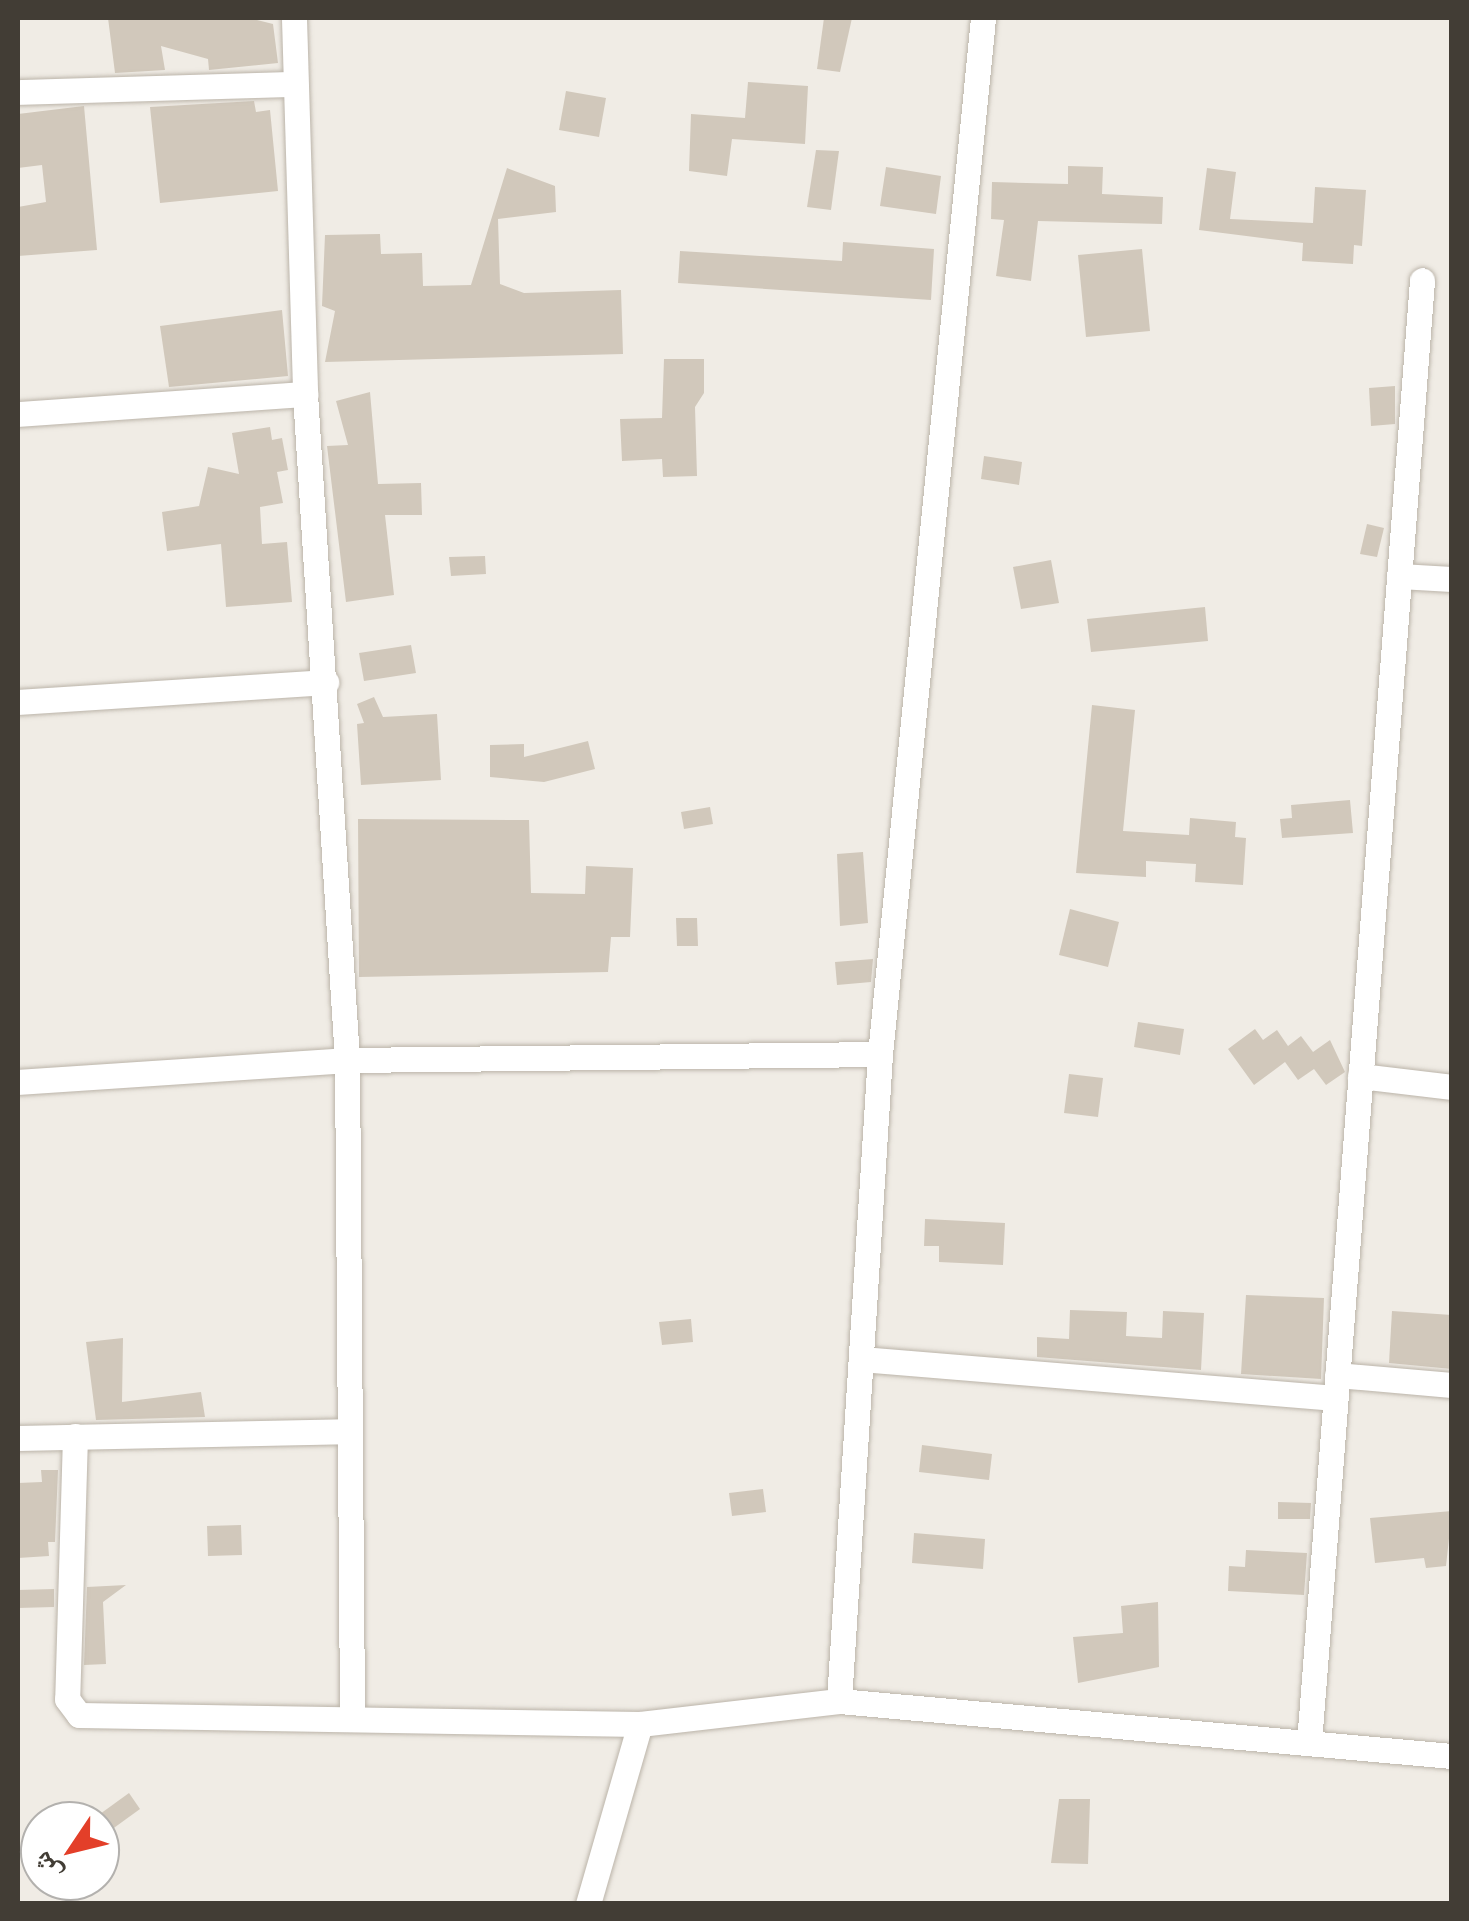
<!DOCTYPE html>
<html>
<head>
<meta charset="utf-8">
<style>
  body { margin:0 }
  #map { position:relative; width:1469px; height:1921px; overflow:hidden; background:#f0ece5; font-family:Raleway,"Noto Naskh Arabic",sans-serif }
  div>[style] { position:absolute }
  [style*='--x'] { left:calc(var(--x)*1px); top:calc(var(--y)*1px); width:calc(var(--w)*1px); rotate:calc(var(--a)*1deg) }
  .building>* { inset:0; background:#d1c8bb }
  .roads { filter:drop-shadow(0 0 2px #bbb4a9) drop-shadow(0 0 2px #bbb4a9) }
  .minor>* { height:25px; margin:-12.5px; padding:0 12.5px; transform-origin:12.5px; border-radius:12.5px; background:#fff }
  span { translate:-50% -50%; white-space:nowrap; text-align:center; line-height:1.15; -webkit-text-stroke:8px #fff; paint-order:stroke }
  .frame { position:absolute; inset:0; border:20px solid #423d35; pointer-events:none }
  .north { position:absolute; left:20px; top:1801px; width:100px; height:100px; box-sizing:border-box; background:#fff; border:2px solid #b3b1ae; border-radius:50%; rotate:235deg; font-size:28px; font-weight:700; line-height:40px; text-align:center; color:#423d35 }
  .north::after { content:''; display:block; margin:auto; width:35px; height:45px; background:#e33f29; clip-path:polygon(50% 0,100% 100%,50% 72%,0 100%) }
</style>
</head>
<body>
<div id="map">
  <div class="building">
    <i style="clip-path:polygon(108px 18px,257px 20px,273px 24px,278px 63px,209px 70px,208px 59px,161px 46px,165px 70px,115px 73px)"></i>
    <i style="clip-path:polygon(824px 18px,852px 18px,840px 72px,817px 69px)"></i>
    <i style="clip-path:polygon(748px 82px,808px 86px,805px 144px,732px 139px,727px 176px,689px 171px,691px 114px,745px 118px)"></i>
    <i style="clip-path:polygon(566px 91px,606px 98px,599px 137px,559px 130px)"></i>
    <i style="clip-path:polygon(254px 101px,256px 112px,270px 110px,278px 191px,160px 203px,150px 107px)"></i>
    <i style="clip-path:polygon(84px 106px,97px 250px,18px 256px,18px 207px,46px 202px,42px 165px,18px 168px,18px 114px)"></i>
    <i style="clip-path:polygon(816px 150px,839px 151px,831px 210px,807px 207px)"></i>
    <i style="clip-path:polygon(1068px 166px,1103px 167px,1102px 194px,1163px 197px,1162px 224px,1038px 221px,1031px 281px,996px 276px,1004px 220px,991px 219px,992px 182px,1068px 184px)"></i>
    <i style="clip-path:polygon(886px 167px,941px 176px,936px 214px,880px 206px)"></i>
    <i style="clip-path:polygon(507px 168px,555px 186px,556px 212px,498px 219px,500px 284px,524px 293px,621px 290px,623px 354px,325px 362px,335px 311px,322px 306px,325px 235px,380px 234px,381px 254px,422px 253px,423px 286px,471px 285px)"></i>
    <i style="clip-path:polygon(1207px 168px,1236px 172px,1230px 219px,1313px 223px,1315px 187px,1366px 190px,1362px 246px,1354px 245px,1353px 264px,1302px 261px,1303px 243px,1199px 230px)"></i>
    <i style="clip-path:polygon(843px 242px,934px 249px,931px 300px,678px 283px,680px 251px,842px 261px)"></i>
    <i style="clip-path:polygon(1142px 249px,1150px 331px,1086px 337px,1078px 255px)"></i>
    <i style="clip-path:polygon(282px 310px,288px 376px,169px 387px,160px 326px)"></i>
    <i style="clip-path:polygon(664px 359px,704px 359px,704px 393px,695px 407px,697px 476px,663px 477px,662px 459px,622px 461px,620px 419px,662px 418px)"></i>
    <i style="clip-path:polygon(1395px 386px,1395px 424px,1371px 426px,1369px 388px)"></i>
    <i style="clip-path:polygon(370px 392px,378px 484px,421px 483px,422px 515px,385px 515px,394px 595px,346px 602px,327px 446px,348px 445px,336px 401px)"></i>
    <i style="clip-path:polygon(270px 427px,272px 440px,282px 438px,288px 470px,277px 472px,283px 503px,260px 507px,262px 544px,287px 542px,292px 602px,226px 607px,221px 544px,167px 551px,162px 512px,199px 506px,208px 467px,239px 474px,232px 433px)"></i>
    <i style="clip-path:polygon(984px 456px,1022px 462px,1019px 485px,981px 479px)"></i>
    <i style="clip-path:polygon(1367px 524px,1384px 528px,1377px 557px,1360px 554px)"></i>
    <i style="clip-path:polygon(485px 556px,486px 574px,451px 576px,449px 557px)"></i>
    <i style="clip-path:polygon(1051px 560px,1059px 603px,1021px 609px,1013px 567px)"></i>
    <i style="clip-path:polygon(1205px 607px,1208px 641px,1091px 652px,1087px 619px)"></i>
    <i style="clip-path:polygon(411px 645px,416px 673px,364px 681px,359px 653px)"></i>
    <i style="clip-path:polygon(374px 697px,383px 717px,437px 714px,441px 780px,361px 785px,357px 724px,364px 723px,357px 704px)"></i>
    <i style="clip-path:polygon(1092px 705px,1135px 710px,1123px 831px,1189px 835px,1190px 818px,1236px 822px,1235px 837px,1246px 838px,1243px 885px,1195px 882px,1196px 864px,1146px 861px,1146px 877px,1076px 873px)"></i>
    <i style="clip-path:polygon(588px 741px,595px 769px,544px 782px,490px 777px,490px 745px,524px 744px,524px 757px)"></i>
    <i style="clip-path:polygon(1350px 800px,1353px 833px,1282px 838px,1280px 819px,1292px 818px,1291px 805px)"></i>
    <i style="clip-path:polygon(710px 807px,713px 824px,684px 829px,681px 812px)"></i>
    <i style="clip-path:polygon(358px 819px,529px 820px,531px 893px,585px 894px,586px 866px,633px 868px,630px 937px,611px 937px,608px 972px,359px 977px)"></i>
    <i style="clip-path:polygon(863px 852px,868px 923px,840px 926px,837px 854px)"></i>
    <i style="clip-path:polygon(1070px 909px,1119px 922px,1108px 967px,1059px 955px)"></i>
    <i style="clip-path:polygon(676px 918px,697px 918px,698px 946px,677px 946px)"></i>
    <i style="clip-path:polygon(873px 959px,871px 982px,837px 985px,835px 962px)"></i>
    <i style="clip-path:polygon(1138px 1022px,1184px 1029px,1180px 1055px,1134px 1047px)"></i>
    <i style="clip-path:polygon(1255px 1029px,1263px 1040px,1277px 1030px,1288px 1046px,1301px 1036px,1313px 1052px,1330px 1040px,1345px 1072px,1326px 1085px,1314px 1069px,1298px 1080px,1285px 1062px,1254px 1085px,1228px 1049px)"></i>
    <i style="clip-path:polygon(1069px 1074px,1103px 1078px,1098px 1117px,1064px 1113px)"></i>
    <i style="clip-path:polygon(925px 1219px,1005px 1223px,1003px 1265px,939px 1262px,939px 1246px,924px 1246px)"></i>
    <i style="clip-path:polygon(1246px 1295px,1324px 1298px,1321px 1379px,1241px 1374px)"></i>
    <i style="clip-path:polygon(1070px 1310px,1127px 1312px,1126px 1336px,1162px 1338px,1163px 1311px,1204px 1313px,1201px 1370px,1037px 1357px,1037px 1337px,1069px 1339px)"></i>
    <i style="clip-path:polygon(1392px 1311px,1452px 1315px,1452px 1369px,1389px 1363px)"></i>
    <i style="clip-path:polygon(691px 1319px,693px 1342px,662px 1345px,659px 1322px)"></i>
    <i style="clip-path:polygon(123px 1338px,122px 1402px,201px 1392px,205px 1417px,96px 1420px,86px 1342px)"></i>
    <i style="clip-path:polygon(922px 1445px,992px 1454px,989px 1480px,919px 1472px)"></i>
    <i style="clip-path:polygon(41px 1470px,58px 1470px,55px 1542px,48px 1542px,49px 1556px,18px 1558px,18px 1483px,42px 1482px)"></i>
    <i style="clip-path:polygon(763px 1489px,766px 1512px,732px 1516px,729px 1493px)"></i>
    <i style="clip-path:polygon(1278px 1502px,1311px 1503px,1310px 1519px,1278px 1519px)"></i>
    <i style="clip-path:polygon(1452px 1511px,1446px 1566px,1426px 1568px,1424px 1558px,1375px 1563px,1370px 1518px)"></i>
    <i style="clip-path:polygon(241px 1525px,242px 1555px,208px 1556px,207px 1526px)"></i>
    <i style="clip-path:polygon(914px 1533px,985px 1539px,983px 1569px,912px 1563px)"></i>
    <i style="clip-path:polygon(1246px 1550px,1307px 1553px,1304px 1595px,1228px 1591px,1229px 1566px,1245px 1567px)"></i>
    <i style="clip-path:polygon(126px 1585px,103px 1602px,106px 1664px,84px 1665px,87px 1587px)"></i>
    <i style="clip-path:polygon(54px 1589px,54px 1607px,18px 1608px,18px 1590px)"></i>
    <i style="clip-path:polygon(1158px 1602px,1159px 1667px,1078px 1683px,1073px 1637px,1123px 1633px,1121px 1606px)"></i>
    <i style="clip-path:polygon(129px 1793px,140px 1809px,100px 1838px,100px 1814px)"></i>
    <i style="clip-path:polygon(1059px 1799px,1090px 1799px,1088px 1864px,1051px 1863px)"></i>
  </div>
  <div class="roads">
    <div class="minor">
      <i style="--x:294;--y:18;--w:376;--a:88.3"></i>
      <i style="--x:305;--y:394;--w:667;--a:86.39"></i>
      <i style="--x:347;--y:1060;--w:654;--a:89.56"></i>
      <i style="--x:18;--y:92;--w:276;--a:-1.7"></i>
      <i style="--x:18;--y:414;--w:288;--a:-4"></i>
      <i style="--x:1399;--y:576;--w:53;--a:3.2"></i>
      <i style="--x:18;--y:702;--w:309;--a:-3.7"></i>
      <i style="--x:1360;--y:1076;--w:93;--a:6.8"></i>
      <i style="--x:18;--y:1082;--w:330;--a:-3.8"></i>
      <i style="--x:347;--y:1060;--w:533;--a:-0.64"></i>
      <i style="--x:861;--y:1359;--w:476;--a:4.7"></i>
      <i style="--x:1337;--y:1375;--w:115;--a:5"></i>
      <i style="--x:75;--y:1436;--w:263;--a:91.7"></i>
      <i style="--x:67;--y:1699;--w:20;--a:53"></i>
      <i style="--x:79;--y:1715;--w:561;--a:0.92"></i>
      <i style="--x:640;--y:1724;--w:200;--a:-6.6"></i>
      <i style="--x:839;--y:1701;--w:615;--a:5.13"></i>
      <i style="--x:18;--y:1438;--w:327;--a:-1.2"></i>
      <i style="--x:839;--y:1701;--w:648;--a:-86.37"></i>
      <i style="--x:880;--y:1054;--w:1041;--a:-84.32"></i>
      <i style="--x:1309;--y:1743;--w:1467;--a:-85.58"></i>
      <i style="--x:588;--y:1904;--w:187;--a:-73.9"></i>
    </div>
  </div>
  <div class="frame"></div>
  <div class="north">ش</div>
</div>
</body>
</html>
